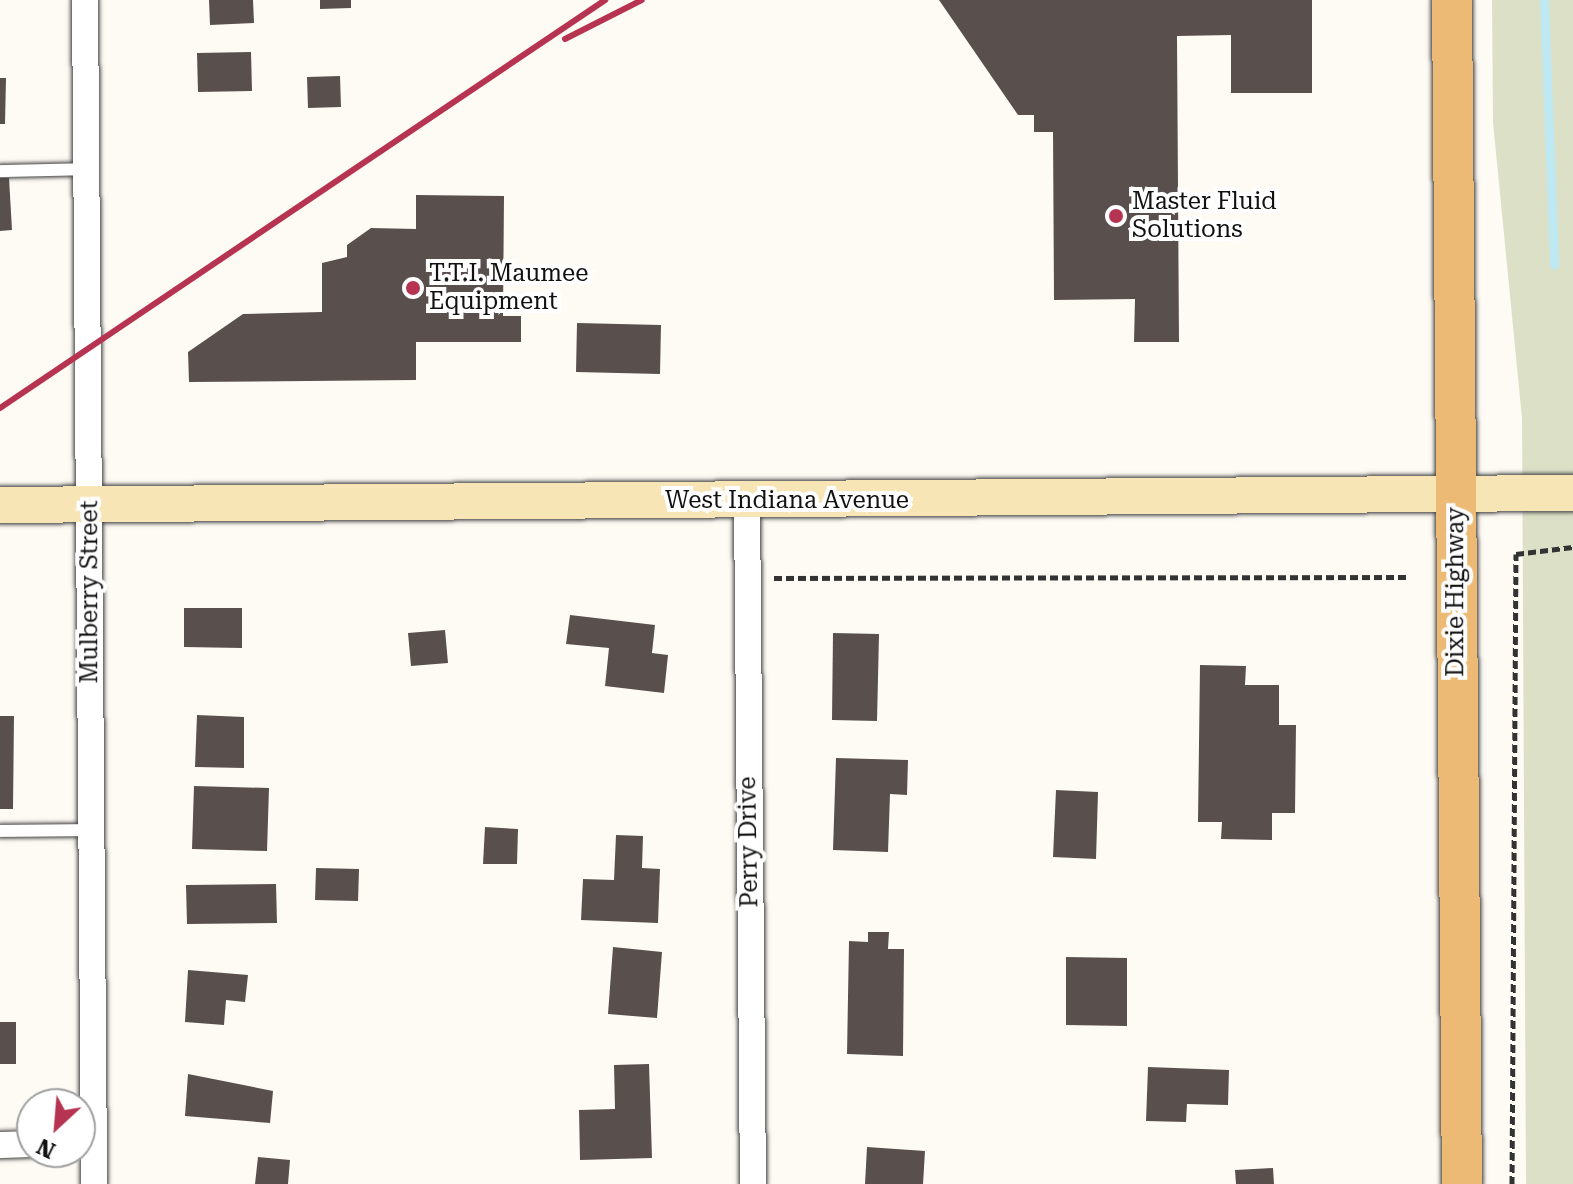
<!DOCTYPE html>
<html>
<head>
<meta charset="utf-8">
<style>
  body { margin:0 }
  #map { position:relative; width:1573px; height:1184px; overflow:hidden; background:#fefbf5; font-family:"Roboto Serif",serif }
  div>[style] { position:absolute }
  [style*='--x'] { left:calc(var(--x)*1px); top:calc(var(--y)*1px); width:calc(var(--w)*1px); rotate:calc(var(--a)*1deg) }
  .cemetery>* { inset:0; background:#dce0c6 }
  .stream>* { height:9px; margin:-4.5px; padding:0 4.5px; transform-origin:4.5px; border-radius:4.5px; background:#bee8f2 }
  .building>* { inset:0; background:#59504e }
  .path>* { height:5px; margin-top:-2.5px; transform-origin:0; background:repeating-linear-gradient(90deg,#333 0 8px,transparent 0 12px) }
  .roads { filter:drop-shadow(0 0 2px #444) drop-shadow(0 0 2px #444) }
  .service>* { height:12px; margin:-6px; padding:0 6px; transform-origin:6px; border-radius:6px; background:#fff }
  .minor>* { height:26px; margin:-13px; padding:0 13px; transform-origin:13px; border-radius:13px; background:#fff }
  .secondary>* { height:36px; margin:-18px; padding:0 18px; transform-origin:18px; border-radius:18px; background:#f8e5b6 }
  .primary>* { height:40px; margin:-20px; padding:0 20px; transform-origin:20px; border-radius:20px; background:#edba76 }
  .rail>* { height:6px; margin:-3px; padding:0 3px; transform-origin:3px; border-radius:3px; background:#b63352 }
  .dots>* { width:22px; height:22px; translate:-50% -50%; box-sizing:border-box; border:4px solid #fff; border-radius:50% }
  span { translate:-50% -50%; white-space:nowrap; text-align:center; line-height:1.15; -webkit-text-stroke:8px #fff; paint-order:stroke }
  .poi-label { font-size:24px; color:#111 }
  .left { translate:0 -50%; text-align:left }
  .street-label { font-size:24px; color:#111 }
  .north { position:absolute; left:16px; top:1088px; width:80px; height:80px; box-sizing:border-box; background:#fff; border:2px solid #a0a0a0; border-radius:50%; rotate:206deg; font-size:22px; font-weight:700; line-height:32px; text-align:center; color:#111 }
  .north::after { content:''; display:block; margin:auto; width:28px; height:36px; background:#b63352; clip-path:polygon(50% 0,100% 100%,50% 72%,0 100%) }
</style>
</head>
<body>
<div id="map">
  <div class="cemetery">
    <i style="clip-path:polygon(1492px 0,1573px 0,1573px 1184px,1526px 1184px,1522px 418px,1493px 122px)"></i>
  </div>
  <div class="stream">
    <i style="--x:1544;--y:0;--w:265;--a:87.8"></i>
  </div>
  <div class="building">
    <i style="clip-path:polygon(209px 0,253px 0,254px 23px,210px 25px)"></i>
    <i style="clip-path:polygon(320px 0,351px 0,351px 8px,320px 9px)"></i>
    <i style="clip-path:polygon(939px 0,1312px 0,1312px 93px,1231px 93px,1231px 35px,1177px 36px,1179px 342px,1134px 342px,1135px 299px,1054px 300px,1053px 132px,1034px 132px,1034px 115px,1018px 115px)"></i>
    <i style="clip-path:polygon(251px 52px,252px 91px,198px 92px,197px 53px)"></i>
    <i style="clip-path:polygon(340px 76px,341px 107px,308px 108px,307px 77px)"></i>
    <i style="clip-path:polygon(0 78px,6px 78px,5px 124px,0 124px)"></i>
    <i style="clip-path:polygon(0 178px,9px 178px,12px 230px,0 231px)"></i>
    <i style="clip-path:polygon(416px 195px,504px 196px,503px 316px,521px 316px,521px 342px,416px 342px,416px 380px,189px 382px,188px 352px,243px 314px,322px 312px,322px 263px,347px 257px,347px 245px,371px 228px,416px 229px)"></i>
    <i style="clip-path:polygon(577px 323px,661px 325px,660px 374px,576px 372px)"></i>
    <i style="clip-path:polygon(184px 608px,242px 608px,242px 648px,184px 647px)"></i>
    <i style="clip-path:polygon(570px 615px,655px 625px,652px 653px,668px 655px,664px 693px,605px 686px,609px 648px,566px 644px)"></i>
    <i style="clip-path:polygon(445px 630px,448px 663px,411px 666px,408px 633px)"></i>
    <i style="clip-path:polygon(833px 633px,879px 634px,877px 721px,832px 720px)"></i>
    <i style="clip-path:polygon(1200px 665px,1246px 666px,1245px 685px,1279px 685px,1279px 725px,1296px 725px,1295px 813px,1272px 813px,1272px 840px,1221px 839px,1222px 822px,1198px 822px)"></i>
    <i style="clip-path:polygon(197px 715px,244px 717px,244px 768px,195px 767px)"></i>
    <i style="clip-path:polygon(0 716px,14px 716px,13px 809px,0 809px)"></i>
    <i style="clip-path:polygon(836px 758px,908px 760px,907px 795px,890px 794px,888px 852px,833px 850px)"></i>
    <i style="clip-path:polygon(194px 786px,269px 788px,267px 851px,192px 849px)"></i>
    <i style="clip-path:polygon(1056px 790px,1098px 792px,1096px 859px,1053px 857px)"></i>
    <i style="clip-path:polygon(485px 827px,518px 829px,517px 864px,483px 864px)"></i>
    <i style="clip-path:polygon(616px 835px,643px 836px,642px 868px,660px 869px,658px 923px,581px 920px,583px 879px,614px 880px)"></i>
    <i style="clip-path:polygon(316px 868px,359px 869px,358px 901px,315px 900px)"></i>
    <i style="clip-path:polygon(276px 884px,277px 923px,187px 924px,186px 885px)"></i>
    <i style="clip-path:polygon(868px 932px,889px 932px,888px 949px,904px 949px,903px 1056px,847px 1054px,849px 941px,868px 942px)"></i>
    <i style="clip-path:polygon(613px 947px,662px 952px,657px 1018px,608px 1014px)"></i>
    <i style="clip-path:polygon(1066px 957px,1127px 958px,1127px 1026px,1066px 1025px)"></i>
    <i style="clip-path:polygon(188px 970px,248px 975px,245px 1002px,226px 1000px,224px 1025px,185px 1022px)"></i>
    <i style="clip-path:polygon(0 1022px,16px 1022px,16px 1064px,0 1064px)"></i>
    <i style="clip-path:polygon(649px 1064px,652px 1158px,580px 1160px,579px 1110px,615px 1109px,614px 1065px)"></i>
    <i style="clip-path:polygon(1148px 1067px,1229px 1070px,1228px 1105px,1187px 1104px,1186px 1122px,1146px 1121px)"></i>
    <i style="clip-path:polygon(188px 1074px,273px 1091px,270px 1123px,185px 1116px)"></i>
    <i style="clip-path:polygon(867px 1147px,925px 1151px,923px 1184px,865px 1184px)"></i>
    <i style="clip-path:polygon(258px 1157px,290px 1160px,288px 1184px,255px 1184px)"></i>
    <i style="clip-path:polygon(1273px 1168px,1274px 1184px,1236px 1184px,1235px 1170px)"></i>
  </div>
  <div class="path">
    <i style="--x:774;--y:578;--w:635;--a:-0.09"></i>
    <i style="--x:1512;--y:1184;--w:630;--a:-89.64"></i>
    <i style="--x:1516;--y:554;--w:57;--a:-7"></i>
  </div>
  <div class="roads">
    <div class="service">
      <i style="--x:0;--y:171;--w:87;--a:-1.3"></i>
      <i style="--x:0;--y:831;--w:91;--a:-0.6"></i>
    </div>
    <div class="minor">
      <i style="--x:85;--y:0;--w:1184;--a:89.56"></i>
      <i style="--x:747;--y:501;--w:683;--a:89.5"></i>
      <i style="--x:0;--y:1145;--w:32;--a:-2"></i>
    </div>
    <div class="secondary">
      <i style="--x:0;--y:505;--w:1573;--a:-0.44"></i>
    </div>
    <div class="primary">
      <i style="--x:1452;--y:0;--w:1184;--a:89.52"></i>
    </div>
  </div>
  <div class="rail">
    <i style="--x:565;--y:39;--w:86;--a:-26.9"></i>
    <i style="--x:0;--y:408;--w:730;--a:-33.99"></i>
  </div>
  <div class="dots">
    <i style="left:1116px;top:216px;background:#b63352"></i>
    <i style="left:413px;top:288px;background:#b63352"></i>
  </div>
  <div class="poi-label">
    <span class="left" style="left:1132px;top:216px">Master Fluid<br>Solutions</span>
    <span class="left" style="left:429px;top:288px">T.T.I. Maumee<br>Equipment</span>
  </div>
  <div class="street-label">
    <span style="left:787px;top:501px">West Indiana Avenue</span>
    <span style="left:90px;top:592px;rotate:-90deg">Mulberry Street</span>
    <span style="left:1456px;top:592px;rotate:-90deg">Dixie Highway</span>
    <span style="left:749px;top:842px;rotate:-91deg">Perry Drive</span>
  </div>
  <div class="north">N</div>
</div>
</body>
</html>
